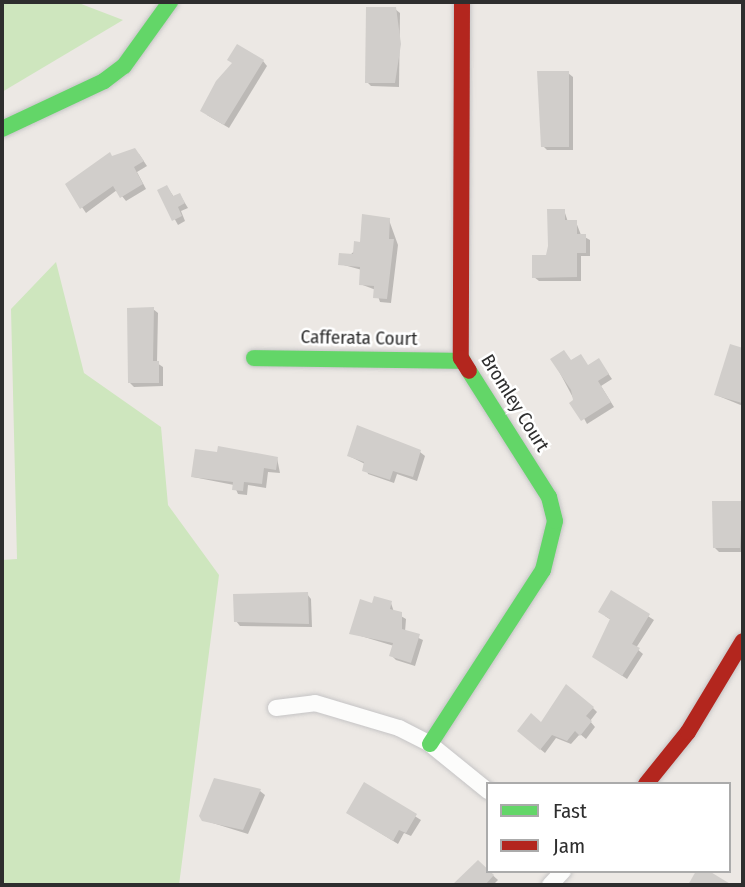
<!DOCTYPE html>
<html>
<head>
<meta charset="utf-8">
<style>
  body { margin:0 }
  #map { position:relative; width:745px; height:887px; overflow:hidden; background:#ece8e4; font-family:"Fira Sans Condensed",sans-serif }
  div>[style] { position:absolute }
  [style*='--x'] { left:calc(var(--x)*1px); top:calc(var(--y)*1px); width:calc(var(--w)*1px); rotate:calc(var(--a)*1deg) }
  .green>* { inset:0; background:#cee6be }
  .shadow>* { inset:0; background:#0003 }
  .building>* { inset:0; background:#d1cecb }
  .roads { filter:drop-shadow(0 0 2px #c5c4c5) drop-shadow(0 0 2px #c5c4c5) }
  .street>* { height:16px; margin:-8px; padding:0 8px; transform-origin:8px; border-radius:8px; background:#fcfcfb }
  .fast>* { height:16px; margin:-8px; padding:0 8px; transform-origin:8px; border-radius:8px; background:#63d668 }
  .jam>* { height:16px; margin:-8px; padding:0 8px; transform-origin:8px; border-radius:8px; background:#b3261e }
  span { translate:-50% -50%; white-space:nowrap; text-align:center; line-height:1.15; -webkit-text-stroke:5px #fff; paint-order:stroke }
  .street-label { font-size:19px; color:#2e2e2e }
  .frame { position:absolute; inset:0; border:4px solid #2e2e2e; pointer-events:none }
  .legend { position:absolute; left:486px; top:782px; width:245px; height:91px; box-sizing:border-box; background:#fff; border:2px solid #ababab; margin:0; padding:9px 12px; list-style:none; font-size:21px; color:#2e2e2e }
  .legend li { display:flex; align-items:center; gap:14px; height:35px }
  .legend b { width:35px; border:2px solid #ababab }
</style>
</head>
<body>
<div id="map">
  <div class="green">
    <i style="clip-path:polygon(2px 2px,76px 2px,123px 20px,2px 92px)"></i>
    <i style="clip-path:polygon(56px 262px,84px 373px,161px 427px,168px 505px,219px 575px,179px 885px,2px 885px,2px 560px,17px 559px,11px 309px)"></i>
  </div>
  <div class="shadow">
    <i style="clip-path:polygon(395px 9px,400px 13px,399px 87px,371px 86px,367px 82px)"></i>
    <i style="clip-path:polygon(263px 61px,267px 66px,229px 128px,207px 115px)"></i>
    <i style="clip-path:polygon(568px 73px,573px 77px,573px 150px,547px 150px,543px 146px)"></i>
    <i style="clip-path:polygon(139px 154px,147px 166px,137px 172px,146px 189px,126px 201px,117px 190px,86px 213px,67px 185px,113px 158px)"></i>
    <i style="clip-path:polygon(167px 187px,174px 197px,180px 195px,188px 208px,181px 211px,185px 221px,178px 225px,159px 191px)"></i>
    <i style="clip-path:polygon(564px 210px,568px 222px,576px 222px,581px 235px,590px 240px,590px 256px,581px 256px,581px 281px,539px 281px,534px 277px,547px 257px)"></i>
    <i style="clip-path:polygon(389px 220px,398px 245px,391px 303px,380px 302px,376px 290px,360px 284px,362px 270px,340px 264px)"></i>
    <i style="clip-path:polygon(153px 309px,158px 313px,157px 363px,163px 367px,163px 386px,134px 387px,130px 383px)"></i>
    <i style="clip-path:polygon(731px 346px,743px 350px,743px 406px,716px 395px)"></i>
    <i style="clip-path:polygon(553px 360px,589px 366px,599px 360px,612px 379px,601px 386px,614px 407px,587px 424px)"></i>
    <i style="clip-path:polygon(420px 452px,425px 456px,417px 481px,397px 474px,394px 483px,368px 474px,365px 464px,349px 456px)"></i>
    <i style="clip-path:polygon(277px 458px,280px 473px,268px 472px,266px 488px,248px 485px,247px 495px,238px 494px,234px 485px,193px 477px)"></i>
    <i style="clip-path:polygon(742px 503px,743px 552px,719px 552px,715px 548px)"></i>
    <i style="clip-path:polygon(612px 593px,654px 620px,636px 648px,643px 654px,627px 679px,594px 657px,611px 620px,605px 616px)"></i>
    <i style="clip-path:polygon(307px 594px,311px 599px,312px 627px,240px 626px,236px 621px)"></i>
    <i style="clip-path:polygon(391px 603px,394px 612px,406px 619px,405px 632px,423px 640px,415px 666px,396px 660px,391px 655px,394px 646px,351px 633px,373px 605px)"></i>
    <i style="clip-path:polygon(593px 708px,597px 712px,590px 721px,595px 727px,586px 739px,580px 734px,571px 744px,556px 738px,545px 753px,523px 735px,541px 724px)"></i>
    <i style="clip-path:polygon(365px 785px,421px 820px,411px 836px,404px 833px,398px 844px,348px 813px)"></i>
    <i style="clip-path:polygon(260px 791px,265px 795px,248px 834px,203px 820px)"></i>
    <i style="clip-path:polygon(478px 862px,498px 880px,493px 885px,455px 885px)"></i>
  </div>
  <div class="building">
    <i style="clip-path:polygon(366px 7px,396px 7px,401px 44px,395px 83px,365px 83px)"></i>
    <i style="clip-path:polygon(237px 44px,264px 60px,224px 125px,200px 111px,216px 81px,232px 63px,227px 60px)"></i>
    <i style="clip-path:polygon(537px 71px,569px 71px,569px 147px,541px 147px)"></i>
    <i style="clip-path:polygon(135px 148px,144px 161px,134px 167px,143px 184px,120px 198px,113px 186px,80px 209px,65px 184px,110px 152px,112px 156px)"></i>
    <i style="clip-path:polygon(167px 185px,173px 196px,180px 193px,185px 203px,178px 207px,182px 216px,172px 221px,157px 190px)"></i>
    <i style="clip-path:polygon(547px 209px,565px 209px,565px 220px,577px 220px,577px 234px,586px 234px,586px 253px,577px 253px,577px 277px,532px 278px,532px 255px,546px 255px,548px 246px)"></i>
    <i style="clip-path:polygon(362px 214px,390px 218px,389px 239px,394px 239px,387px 299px,373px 298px,374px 286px,359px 285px,360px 267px,338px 265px,339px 253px,353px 254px,354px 241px,360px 242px)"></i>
    <i style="clip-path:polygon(154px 307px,153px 361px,159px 361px,159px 383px,128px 383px,127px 308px)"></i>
    <i style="clip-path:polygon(730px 344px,743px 348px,742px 403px,714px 395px)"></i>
    <i style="clip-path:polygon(564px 350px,571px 360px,581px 354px,588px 365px,599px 358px,609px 374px,598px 381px,611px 402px,581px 421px,569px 403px,573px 400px,571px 390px,550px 359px)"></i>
    <i style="clip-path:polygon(357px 425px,421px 450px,413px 477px,393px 471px,390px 480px,362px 471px,364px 462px,347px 456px)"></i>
    <i style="clip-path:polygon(218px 446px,278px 457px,276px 470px,264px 468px,262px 484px,244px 482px,243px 491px,232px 490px,233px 482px,191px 477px,195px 449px,217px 452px)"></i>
    <i style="clip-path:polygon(712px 501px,743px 501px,740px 548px,713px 548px)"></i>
    <i style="clip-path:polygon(611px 590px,650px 614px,632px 644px,640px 648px,622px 676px,592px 657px,610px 619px,598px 612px)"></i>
    <i style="clip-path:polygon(308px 592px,309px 624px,234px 622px,233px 594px)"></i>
    <i style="clip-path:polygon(374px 596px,392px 601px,390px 609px,402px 612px,402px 629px,420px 634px,411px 663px,389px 656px,393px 643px,349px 634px,360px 599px,372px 603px)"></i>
    <i style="clip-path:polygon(566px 684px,594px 707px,586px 716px,592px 721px,580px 736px,575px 731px,567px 741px,552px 735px,540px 750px,517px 731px,531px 713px,541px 722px)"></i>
    <i style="clip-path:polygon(214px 778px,261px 789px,243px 830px,202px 821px,199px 816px)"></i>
    <i style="clip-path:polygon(364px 782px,417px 814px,406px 833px,399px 830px,393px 841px,346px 813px)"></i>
    <i style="clip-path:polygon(478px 860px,494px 875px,485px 885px,452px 885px)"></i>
    <i style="clip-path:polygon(696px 871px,709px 871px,732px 885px,688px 885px)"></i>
  </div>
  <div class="roads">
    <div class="street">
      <i style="--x:276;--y:708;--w:39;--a:-7"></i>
      <i style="--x:315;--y:703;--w:88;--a:16.6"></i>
      <i style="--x:399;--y:728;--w:35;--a:27"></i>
      <i style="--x:430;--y:744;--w:75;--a:39"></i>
      <i style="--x:550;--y:885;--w:19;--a:-47"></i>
    </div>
    <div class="fast">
      <i style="--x:2;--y:129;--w:113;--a:-25.2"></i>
      <i style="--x:104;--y:81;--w:25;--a:-37"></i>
      <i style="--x:124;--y:66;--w:79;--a:-54.3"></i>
      <i style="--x:254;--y:358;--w:209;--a:0.8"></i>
      <i style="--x:430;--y:744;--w:207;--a:-57"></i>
      <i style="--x:543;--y:570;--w:50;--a:-76.2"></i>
      <i style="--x:555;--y:521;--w:25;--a:-104"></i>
      <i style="--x:549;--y:497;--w:149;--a:-122.4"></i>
    </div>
    <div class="jam">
      <i style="--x:462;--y:2;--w:356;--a:90.2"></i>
      <i style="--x:461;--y:358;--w:15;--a:58"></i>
      <i style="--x:646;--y:784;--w:67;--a:-51.1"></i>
      <i style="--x:688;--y:732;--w:106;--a:-58.9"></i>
    </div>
  </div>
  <div class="street-label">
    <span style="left:359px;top:338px;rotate:1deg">Cafferata Court</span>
    <span style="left:515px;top:403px;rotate:58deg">Bromley Court</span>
  </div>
  <div class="frame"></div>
  <ul class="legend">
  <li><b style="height:9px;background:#63d668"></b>Fast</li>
  <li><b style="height:9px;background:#b3261e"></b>Jam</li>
  </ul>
</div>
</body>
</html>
